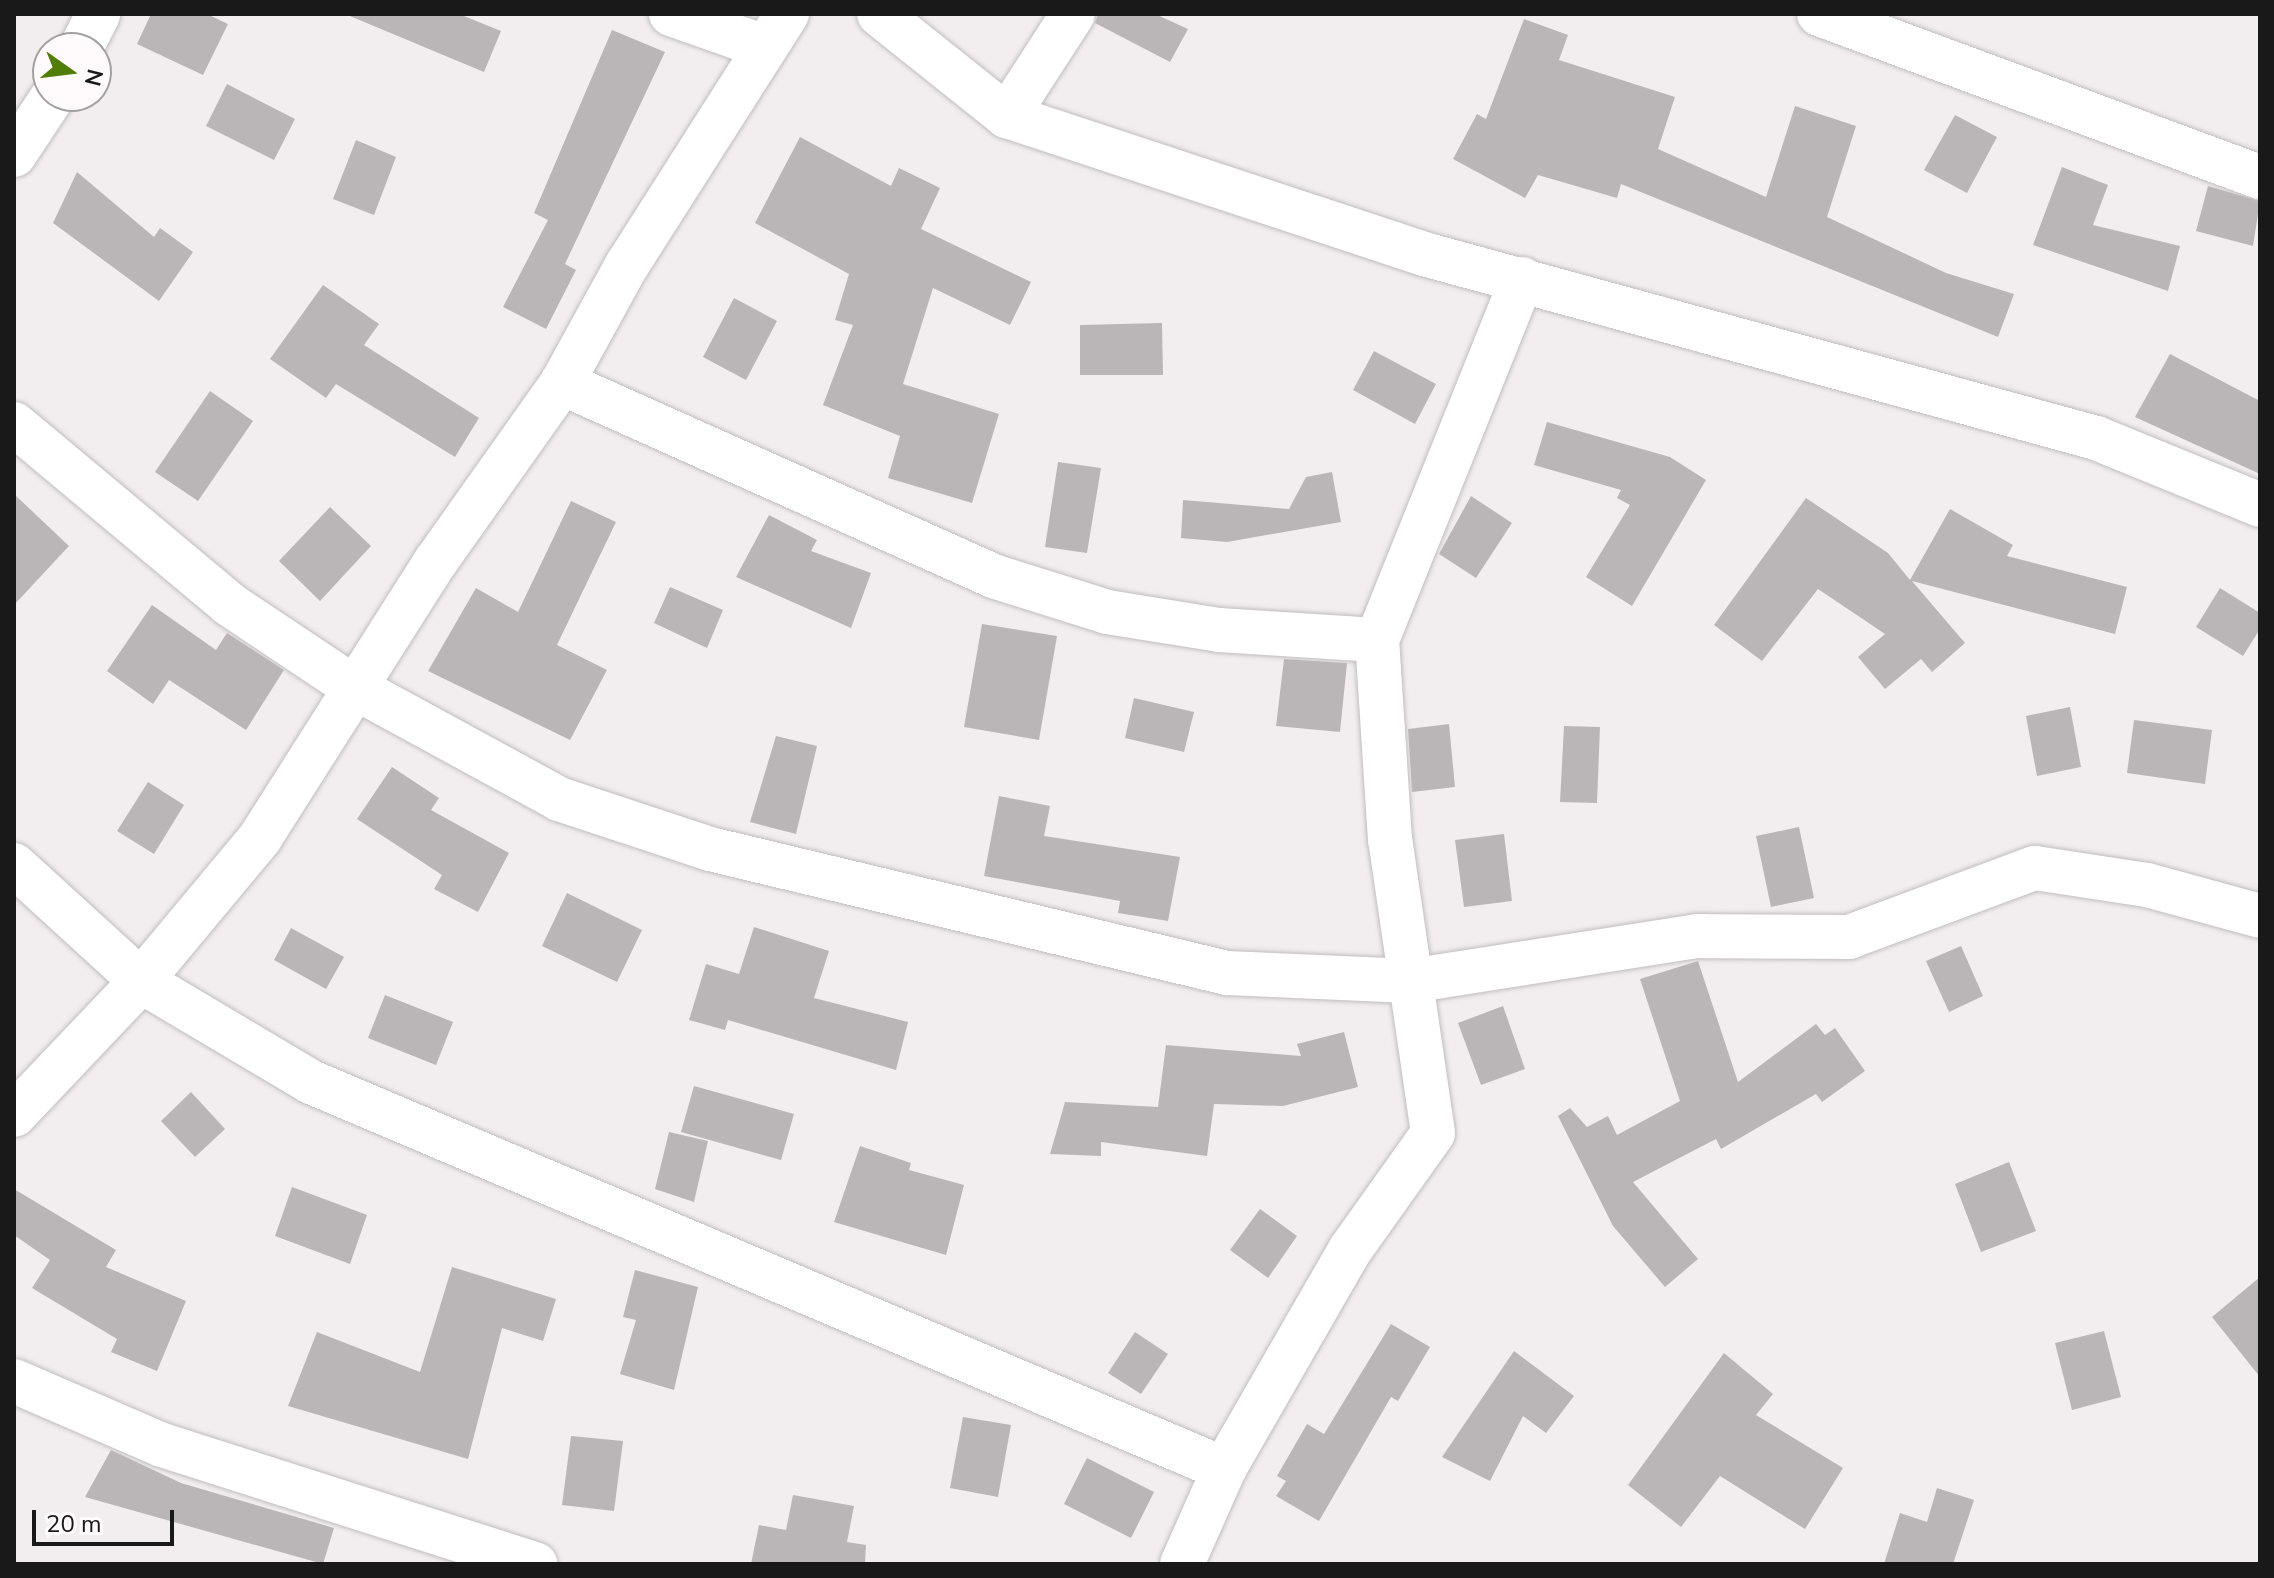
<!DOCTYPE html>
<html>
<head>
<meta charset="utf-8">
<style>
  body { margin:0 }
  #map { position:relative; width:2274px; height:1578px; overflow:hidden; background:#f2eeef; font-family:"Nunito Sans",sans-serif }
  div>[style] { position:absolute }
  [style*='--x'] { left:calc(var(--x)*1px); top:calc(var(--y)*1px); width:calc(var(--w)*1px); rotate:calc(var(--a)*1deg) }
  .building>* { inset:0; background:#bab6b7 }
  .roads { filter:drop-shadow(0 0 2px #c1bdbf) drop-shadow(0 0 2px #c1bdbf) }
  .minor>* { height:44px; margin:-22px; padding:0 22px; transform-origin:22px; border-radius:22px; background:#fff }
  span { translate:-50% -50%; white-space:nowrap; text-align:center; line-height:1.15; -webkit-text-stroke:8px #fffbfc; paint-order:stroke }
  .frame { position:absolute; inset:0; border:16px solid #1a1919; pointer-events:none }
  .north { position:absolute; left:32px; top:32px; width:80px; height:80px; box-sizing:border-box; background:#fffbfc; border:2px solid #a3a1a1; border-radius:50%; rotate:104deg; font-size:22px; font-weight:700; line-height:32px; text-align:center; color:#1a1919 }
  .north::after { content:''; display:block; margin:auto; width:28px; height:36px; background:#517e06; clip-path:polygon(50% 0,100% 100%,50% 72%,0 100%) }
  .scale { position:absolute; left:32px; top:1510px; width:142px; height:36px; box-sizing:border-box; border:4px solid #1a1919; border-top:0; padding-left:10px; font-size:24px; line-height:28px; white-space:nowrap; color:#1a1919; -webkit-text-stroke:6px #fffbfc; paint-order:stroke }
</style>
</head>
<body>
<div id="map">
  <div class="building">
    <i style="clip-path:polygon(151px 14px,207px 14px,228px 24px,203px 75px,137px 44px)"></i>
    <i style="clip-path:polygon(345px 14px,459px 14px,501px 31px,484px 72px)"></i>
    <i style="clip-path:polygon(1098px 14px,1155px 14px,1188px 29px,1170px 62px,1095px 23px)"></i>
    <i style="clip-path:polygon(1524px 19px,1568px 35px,1559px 60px,1675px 97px,1658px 149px,1766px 197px,1795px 106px,1856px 126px,1827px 217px,1946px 273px,2014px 294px,1998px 337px,1621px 184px,1617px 198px,1538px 175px,1525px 198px,1453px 159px,1477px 114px,1486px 119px)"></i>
    <i style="clip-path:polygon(612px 30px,665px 52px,565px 264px,576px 270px,546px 329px,503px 307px,548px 220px,534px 213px)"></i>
    <i style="clip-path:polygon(227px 84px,295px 119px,274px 160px,206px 126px)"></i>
    <i style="clip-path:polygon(1955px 115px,1997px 137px,1967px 193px,1924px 170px)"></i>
    <i style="clip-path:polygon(800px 137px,891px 186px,899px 168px,940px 188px,921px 229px,1031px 282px,1010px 325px,933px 288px,903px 384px,999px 414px,972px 503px,888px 478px,900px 436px,823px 405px,853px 325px,835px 320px,849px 274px,755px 223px)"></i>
    <i style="clip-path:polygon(356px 140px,396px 157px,374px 215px,333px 199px)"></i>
    <i style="clip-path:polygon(2062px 167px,2108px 185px,2093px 225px,2180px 246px,2168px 291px,2033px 245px)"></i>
    <i style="clip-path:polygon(77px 172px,154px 237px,160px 228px,193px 252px,159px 301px,53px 223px)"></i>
    <i style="clip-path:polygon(2208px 186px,2260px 201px,2253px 246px,2196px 231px)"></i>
    <i style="clip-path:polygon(323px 285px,379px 324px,364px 345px,479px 418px,455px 457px,336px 384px,326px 398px,270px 359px)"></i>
    <i style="clip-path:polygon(734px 298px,777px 321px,746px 380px,703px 357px)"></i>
    <i style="clip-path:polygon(1162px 323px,1163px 375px,1080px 375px,1080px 325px)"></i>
    <i style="clip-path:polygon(1374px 351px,1436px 384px,1415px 424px,1353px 390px)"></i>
    <i style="clip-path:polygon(2170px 354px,2260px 401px,2260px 474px,2135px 417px)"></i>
    <i style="clip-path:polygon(210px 391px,253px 421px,198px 501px,155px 472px)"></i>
    <i style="clip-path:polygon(1547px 422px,1670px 457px,1706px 480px,1632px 606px,1586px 577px,1630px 505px,1617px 498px,1621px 490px,1534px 465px)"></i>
    <i style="clip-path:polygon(1058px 462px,1101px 468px,1087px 553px,1045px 547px)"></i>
    <i style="clip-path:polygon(1332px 472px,1341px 522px,1227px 542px,1181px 538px,1183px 500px,1289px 509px,1306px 477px)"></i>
    <i style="clip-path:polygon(14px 494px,69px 546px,14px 605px)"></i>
    <i style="clip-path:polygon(1471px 496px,1512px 523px,1476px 578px,1439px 554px)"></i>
    <i style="clip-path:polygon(1806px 498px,1888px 553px,1910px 580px,1950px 509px,2013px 545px,2007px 556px,2127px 587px,2115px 634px,1912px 581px,1965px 643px,1932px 672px,1921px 659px,1885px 689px,1858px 657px,1885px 634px,1818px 589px,1762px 661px,1714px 625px)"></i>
    <i style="clip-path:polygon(571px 501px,616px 522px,557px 645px,607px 670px,570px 740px,428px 671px,476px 588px,518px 612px)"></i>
    <i style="clip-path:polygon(330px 507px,371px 546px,320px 601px,279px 561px)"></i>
    <i style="clip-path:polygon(769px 515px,817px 540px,811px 551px,871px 573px,851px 628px,736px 577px)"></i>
    <i style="clip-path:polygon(670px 587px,723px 610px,707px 648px,654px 623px)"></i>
    <i style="clip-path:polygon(2220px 588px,2260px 613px,2260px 629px,2243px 656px,2196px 627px)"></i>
    <i style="clip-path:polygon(152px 605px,216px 650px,227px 633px,284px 670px,246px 730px,169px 680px,153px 704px,107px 671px)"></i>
    <i style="clip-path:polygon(982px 624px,1057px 636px,1039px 740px,964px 727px)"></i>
    <i style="clip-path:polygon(1284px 659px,1347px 663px,1340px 732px,1276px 726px)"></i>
    <i style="clip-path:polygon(1134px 698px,1194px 712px,1184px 752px,1125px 738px)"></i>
    <i style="clip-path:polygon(2070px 707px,2081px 767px,2037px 776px,2026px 716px)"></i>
    <i style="clip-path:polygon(2134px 720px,2212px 730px,2205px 784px,2127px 773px)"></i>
    <i style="clip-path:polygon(1449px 724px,1455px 787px,1412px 792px,1408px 729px)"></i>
    <i style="clip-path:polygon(1564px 726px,1600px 727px,1597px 803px,1560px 802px)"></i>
    <i style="clip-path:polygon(776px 736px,817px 746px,796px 834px,750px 822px)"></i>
    <i style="clip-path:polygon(392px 767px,439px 798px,431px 810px,509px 853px,478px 912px,434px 889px,442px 875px,357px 819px)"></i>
    <i style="clip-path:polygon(148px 782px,184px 805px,154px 854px,117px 831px)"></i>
    <i style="clip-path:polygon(999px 796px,1050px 806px,1044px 836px,1180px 857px,1168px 921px,1118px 913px,1120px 901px,984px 876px)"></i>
    <i style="clip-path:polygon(1799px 827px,1814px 898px,1771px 907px,1756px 836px)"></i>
    <i style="clip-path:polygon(1504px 834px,1512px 901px,1464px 907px,1455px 840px)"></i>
    <i style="clip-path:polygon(567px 893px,642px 930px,617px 982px,542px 946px)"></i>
    <i style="clip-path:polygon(754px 927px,829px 951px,814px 998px,908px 1022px,896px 1070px,728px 1020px,725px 1030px,689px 1020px,706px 964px,739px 974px)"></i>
    <i style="clip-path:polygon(291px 928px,344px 957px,326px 989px,274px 960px)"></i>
    <i style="clip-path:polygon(1961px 946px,1983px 996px,1949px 1012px,1926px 961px)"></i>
    <i style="clip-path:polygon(1698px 961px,1738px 1082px,1816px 1024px,1825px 1035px,1835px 1028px,1865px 1071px,1822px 1102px,1816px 1094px,1721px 1149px,1716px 1139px,1633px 1182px,1698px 1259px,1665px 1287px,1613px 1226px,1558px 1116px,1570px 1108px,1587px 1127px,1608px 1116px,1617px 1135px,1680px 1101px,1640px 979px)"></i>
    <i style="clip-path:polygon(385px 995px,453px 1022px,436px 1065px,368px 1038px)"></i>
    <i style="clip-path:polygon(1503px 1006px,1525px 1069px,1481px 1085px,1458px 1023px)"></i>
    <i style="clip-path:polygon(1344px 1032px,1358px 1087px,1283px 1106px,1214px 1104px,1207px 1156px,1101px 1142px,1101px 1156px,1050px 1154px,1065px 1102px,1158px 1107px,1166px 1045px,1301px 1056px,1297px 1044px)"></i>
    <i style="clip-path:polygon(694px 1086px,794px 1114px,781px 1160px,681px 1132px)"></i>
    <i style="clip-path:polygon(191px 1092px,225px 1129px,195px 1157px,161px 1121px)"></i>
    <i style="clip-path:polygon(669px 1132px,708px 1141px,694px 1202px,655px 1189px)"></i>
    <i style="clip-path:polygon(860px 1146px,911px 1163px,909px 1170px,964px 1185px,946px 1255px,834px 1222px)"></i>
    <i style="clip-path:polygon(2009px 1162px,2036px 1231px,1981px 1252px,1955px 1184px)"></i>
    <i style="clip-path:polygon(292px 1187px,367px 1215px,350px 1264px,275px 1236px)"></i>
    <i style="clip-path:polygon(14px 1189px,116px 1250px,106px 1267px,186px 1301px,157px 1371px,111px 1352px,117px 1339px,32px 1288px,50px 1260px,14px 1235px)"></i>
    <i style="clip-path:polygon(1260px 1209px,1297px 1236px,1268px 1278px,1230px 1250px)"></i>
    <i style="clip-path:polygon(452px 1267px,556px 1299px,543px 1341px,502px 1328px,468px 1459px,288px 1406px,317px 1332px,420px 1372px)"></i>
    <i style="clip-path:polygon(635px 1270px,698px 1287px,674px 1390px,620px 1374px,636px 1320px,623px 1317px)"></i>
    <i style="clip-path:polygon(2260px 1277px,2260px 1377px,2212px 1317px)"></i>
    <i style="clip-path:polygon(1391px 1324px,1430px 1347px,1398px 1401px,1391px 1397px,1319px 1521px,1276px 1496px,1286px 1481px,1277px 1476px,1307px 1424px,1324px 1434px)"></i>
    <i style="clip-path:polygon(2104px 1331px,2121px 1397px,2072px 1410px,2055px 1343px)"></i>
    <i style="clip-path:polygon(1135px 1332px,1168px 1354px,1141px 1394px,1108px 1373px)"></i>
    <i style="clip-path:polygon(1514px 1351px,1574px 1396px,1546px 1433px,1523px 1416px,1490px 1481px,1442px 1457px)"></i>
    <i style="clip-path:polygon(1724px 1353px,1773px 1394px,1756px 1415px,1843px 1468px,1805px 1529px,1720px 1476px,1681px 1527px,1628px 1485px)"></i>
    <i style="clip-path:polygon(963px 1417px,1011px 1425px,998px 1497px,950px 1488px)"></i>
    <i style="clip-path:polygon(571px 1436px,623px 1441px,614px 1511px,562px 1505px)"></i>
    <i style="clip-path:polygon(111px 1450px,181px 1483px,334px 1528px,323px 1564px,85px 1497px)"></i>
    <i style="clip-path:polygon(1087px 1458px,1154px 1492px,1131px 1538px,1064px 1504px)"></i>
    <i style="clip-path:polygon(1937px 1488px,1974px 1500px,1953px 1564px,1884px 1564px,1900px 1513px,1927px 1522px)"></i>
    <i style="clip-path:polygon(793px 1495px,854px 1506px,847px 1542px,866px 1545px,865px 1564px,751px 1564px,759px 1525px,786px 1530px)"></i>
  </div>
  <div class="roads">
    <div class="minor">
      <i style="--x:671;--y:14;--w:96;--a:19.4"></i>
      <i style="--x:879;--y:14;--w:164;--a:38.6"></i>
      <i style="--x:1007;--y:116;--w:439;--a:18.3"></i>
      <i style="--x:1424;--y:254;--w:697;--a:15.31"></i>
      <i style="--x:2096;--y:438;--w:177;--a:22.2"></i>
      <i style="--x:1819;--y:14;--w:470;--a:20.3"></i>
      <i style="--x:81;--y:48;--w:38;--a:-63"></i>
      <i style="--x:1007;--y:116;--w:121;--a:-57.1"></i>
      <i style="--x:14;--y:155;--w:71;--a:-56.5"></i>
      <i style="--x:562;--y:383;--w:472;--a:24.1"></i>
      <i style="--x:993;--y:576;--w:120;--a:17.5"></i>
      <i style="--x:1107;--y:612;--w:113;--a:9.1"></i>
      <i style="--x:1219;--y:630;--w:158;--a:3.6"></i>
      <i style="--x:14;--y:424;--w:280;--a:39.9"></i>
      <i style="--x:229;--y:604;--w:148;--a:33.7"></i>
      <i style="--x:352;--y:686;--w:236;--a:28.6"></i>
      <i style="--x:559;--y:799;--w:159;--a:18.3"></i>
      <i style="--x:710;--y:849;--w:532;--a:13.49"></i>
      <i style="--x:1227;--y:973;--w:183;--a:2.5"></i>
      <i style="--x:1410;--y:981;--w:290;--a:-8.9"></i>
      <i style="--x:1696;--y:936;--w:153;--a:0.4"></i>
      <i style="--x:1849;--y:937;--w:198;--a:-20.4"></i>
      <i style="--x:2035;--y:868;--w:113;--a:8.6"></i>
      <i style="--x:2147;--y:885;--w:117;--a:15.3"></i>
      <i style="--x:14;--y:865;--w:172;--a:42.4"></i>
      <i style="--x:141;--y:981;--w:198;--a:30.7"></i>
      <i style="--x:311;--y:1082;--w:992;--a:22.97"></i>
      <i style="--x:14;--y:1115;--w:185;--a:-46.5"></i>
      <i style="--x:141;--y:981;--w:186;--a:-50.2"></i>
      <i style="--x:260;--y:838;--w:328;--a:-57.6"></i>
      <i style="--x:436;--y:561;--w:218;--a:-54.7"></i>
      <i style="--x:562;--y:383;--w:135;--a:-61.2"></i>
      <i style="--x:627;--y:265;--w:298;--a:-57.5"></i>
      <i style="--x:14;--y:1381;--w:161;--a:23.4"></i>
      <i style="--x:162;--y:1445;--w:392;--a:17.7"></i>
      <i style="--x:1182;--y:1564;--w:104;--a:-66.1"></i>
      <i style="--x:1224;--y:1469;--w:253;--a:-60.1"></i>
      <i style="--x:1350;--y:1250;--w:143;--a:-54.6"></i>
      <i style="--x:1433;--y:1133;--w:296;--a:-98.3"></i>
      <i style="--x:1390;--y:840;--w:200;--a:-93.7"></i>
      <i style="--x:1377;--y:640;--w:389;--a:-68.1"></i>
    </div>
  </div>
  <div class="frame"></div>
  <div class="north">N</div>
  <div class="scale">20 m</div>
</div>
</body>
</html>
